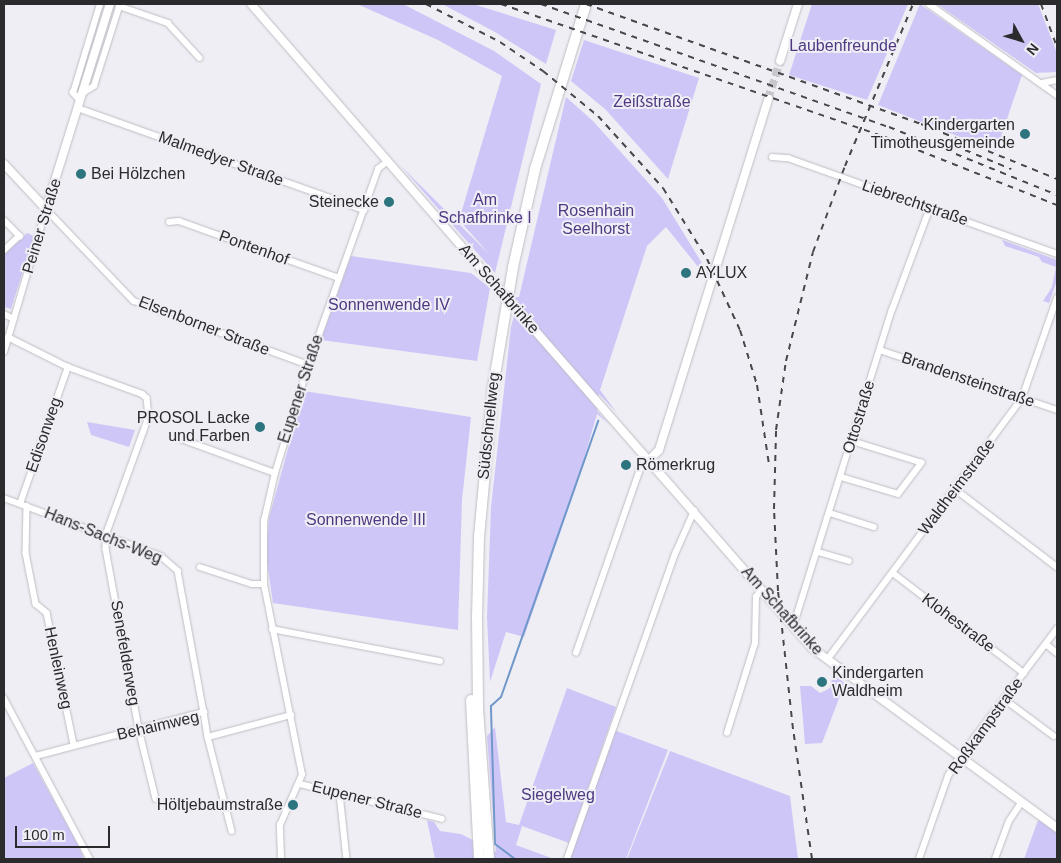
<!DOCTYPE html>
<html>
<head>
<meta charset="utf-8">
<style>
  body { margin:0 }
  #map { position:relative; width:1061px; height:863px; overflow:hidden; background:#efeef4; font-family:Arial,sans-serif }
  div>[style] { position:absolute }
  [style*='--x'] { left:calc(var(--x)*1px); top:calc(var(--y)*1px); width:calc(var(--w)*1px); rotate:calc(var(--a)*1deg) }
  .green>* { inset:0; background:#cfc6f8 }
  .stream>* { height:2px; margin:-1px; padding:0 1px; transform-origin:1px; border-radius:1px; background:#7098ca }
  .tertiary-tunnel>* { height:8px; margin-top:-4px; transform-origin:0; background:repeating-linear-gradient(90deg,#c8c7cc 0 8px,transparent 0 12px) }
  .roads { filter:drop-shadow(0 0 1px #bebdc3) drop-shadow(0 0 1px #bebdc3) }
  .minor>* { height:5.5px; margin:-2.75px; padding:0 2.75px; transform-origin:2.75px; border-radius:2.75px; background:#fff }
  .tertiary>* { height:8px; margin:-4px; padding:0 4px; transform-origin:4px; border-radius:4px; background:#fff }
  .trunk>* { height:10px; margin:-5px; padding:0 5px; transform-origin:5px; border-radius:5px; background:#fff }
  .rail>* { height:2px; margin-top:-1px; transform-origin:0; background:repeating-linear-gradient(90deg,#48474a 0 6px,transparent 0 12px) }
  .bridges { filter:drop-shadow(0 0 1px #bebdc3) drop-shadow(0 0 1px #bebdc3) }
  .tertiary-bridge>* { height:8px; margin:-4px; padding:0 4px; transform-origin:4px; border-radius:4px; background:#fff }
  .dots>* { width:14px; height:14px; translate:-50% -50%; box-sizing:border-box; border:2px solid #efeef4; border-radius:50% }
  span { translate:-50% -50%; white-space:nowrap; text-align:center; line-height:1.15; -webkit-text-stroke:4px #efeef4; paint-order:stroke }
  .park-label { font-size:16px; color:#4e3982 }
  .poi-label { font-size:16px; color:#2b2b2d }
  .right { translate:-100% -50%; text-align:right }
  .left { translate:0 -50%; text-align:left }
  .street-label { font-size:16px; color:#2b2b2d }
  .frame { position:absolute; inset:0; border:5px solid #2b2b2d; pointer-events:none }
  .north { position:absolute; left:996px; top:15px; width:50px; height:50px; -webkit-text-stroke:4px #efeef4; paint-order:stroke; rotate:129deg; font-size:14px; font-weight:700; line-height:20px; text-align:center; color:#2b2b2d }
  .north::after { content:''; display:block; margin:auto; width:18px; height:22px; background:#2b2b2d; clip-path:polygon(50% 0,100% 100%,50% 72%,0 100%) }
  .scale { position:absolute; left:15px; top:826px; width:95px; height:22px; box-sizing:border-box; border:2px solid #2b2b2d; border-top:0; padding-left:6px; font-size:15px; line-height:18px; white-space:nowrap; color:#2b2b2d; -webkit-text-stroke:4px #efeef4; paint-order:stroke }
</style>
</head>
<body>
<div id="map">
  <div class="green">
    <i style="clip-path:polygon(357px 4px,403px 4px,494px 51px,541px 84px,495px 273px,400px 165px,490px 255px,459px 220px,502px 76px,438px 40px)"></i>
    <i style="clip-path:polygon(442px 4px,473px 4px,556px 30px,546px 64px,495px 32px)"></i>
    <i style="clip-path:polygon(812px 4px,908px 4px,867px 100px,789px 75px)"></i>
    <i style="clip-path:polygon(920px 4px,1022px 75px,996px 151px,878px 105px)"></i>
    <i style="clip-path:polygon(937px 4px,1038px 4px,1057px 53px,1057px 72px,1036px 73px)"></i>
    <i style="clip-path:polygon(584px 40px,699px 78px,668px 179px,605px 109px,571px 81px)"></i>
    <i style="clip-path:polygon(566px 97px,593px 121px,662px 198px,708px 273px,707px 278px,666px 227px,647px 246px,600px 390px,617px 413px,599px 394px,597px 411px,609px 424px,597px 414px,576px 487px,524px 637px,506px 632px,490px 682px,487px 617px,491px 507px,511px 327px,518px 301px,514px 297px,519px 297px)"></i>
    <i style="clip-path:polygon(27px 233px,34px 236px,11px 309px,4px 307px,4px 255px)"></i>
    <i style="clip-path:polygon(1002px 240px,1057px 260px,1057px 280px,1049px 303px,1043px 301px,1052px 287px,1056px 267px,1042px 262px,1039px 257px,1005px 246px)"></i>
    <i style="clip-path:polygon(351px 256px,471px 273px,490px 288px,477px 361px,321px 340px)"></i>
    <i style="clip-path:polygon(304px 391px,471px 417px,462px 500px,458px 630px,273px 603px,266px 555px,269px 518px)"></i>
    <i style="clip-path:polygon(87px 422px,135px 430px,129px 447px,91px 435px)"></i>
    <i style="clip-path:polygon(835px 676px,845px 683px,822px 743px,805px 744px,800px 686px,811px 686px,820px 693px,830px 688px,832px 678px)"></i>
    <i style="clip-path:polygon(567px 688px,616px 707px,569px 843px,522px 826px,516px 845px,554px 859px,435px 859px,427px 820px,434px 822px,440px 831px,461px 834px,496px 852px,487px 736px,495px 727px,506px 822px,519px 825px)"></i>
    <i style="clip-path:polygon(614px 730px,668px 750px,626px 859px,570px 859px)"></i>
    <i style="clip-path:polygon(670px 751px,790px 796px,798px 859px,627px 859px)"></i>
    <i style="clip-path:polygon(33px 763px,78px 845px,84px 859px,4px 859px,4px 778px)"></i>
    <i style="clip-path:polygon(1038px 820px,1057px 831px,1057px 859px,1024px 859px)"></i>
  </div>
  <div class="stream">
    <i style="--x:515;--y:859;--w:25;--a:-143"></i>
    <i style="--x:495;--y:844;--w:138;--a:-91.7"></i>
    <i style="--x:491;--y:706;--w:13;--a:-42"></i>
    <i style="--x:501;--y:697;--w:293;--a:-70.6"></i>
  </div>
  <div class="tertiary-tunnel">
    <i style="--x:768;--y:99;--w:40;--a:-72"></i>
  </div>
  <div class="roads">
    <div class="minor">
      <i style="--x:929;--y:4;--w:157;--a:35.4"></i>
      <i style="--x:119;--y:6;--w:52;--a:19.1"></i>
      <i style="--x:168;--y:23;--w:47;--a:47.6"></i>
      <i style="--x:1042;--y:83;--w:15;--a:-11"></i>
      <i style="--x:83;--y:93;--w:13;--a:-32"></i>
      <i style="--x:94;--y:86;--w:86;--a:-72.4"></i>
      <i style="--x:80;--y:101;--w:11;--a:-131"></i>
      <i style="--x:73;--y:93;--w:93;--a:-73.1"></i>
      <i style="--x:78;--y:108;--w:304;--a:19.6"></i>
      <i style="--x:772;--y:157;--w:16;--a:4"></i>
      <i style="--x:788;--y:158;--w:286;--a:19.6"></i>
      <i style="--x:46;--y:209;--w:127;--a:46.3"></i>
      <i style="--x:134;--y:301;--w:186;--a:20.1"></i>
      <i style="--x:4;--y:220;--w:23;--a:45"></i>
      <i style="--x:20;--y:236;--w:22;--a:137"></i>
      <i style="--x:169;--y:222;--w:10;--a:-6"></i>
      <i style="--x:179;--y:221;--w:170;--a:19.6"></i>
      <i style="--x:4;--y:314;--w:11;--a:27"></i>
      <i style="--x:8;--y:337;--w:67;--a:26.6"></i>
      <i style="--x:68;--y:367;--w:79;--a:20"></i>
      <i style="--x:142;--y:394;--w:6;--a:39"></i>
      <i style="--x:147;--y:398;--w:19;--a:84"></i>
      <i style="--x:149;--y:417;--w:127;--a:109.9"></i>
      <i style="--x:106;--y:536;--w:13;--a:90"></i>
      <i style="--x:106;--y:549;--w:183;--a:79.6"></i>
      <i style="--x:139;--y:729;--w:72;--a:76.3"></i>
      <i style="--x:880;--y:350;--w:187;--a:18.7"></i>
      <i style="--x:4;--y:352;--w:149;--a:-73.6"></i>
      <i style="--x:181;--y:439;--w:100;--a:19.9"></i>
      <i style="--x:841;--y:477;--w:59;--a:16.6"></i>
      <i style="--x:898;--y:494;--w:39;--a:-53"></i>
      <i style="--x:921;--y:463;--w:73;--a:-162.6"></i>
      <i style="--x:955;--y:489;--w:128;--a:37.4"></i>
      <i style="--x:4;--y:498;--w:167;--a:20.3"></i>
      <i style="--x:161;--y:556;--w:23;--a:41"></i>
      <i style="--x:178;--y:571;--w:143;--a:79.6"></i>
      <i style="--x:20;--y:504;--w:145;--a:-70.7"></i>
      <i style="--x:27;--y:506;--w:47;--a:91.2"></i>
      <i style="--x:26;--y:553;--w:52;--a:78.9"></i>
      <i style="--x:36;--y:604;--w:14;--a:39"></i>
      <i style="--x:47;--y:613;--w:135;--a:78.4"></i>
      <i style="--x:830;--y:513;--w:46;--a:17.7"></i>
      <i style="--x:818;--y:552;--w:32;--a:16"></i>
      <i style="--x:200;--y:567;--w:55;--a:18.1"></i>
      <i style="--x:252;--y:584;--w:12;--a:0"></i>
      <i style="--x:893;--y:573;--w:165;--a:37.4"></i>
      <i style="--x:793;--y:627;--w:332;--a:-72.7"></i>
      <i style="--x:892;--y:310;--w:109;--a:-69.6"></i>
      <i style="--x:272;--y:629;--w:171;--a:10.8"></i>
      <i style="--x:1046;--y:644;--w:14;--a:39"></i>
      <i style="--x:576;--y:653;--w:200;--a:-70.8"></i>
      <i style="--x:642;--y:464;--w:8;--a:-30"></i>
      <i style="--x:827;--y:660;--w:327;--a:-53.3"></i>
      <i style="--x:1022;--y:398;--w:106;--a:-70.7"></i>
      <i style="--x:4;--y:698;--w:183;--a:61.9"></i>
      <i style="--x:1004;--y:699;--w:62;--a:36.5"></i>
      <i style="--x:727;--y:733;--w:94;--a:-72.7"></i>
      <i style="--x:755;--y:643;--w:46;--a:-88.8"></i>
      <i style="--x:756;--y:597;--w:9;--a:-54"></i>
      <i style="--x:208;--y:737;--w:97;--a:75.7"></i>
      <i style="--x:36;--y:756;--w:174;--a:-14.7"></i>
      <i style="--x:204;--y:712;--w:25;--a:81"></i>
      <i style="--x:208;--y:737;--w:86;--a:-14.8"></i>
      <i style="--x:300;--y:784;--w:146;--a:13.8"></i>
      <i style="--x:340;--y:794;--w:65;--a:83.9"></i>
      <i style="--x:281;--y:859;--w:34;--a:-92"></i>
      <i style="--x:280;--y:825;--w:55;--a:-66.3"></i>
      <i style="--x:302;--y:775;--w:195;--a:-101.3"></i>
      <i style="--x:264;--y:584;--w:63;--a:-90"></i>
      <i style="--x:264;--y:521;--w:49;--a:-77.1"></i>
      <i style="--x:275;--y:473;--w:115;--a:-72.8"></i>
      <i style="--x:309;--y:363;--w:206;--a:-70.4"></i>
      <i style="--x:378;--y:169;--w:13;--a:-39"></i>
      <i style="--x:567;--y:859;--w:326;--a:-70.5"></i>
      <i style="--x:676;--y:552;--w:45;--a:-66.3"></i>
      <i style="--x:919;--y:859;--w:88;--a:-70.7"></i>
      <i style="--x:948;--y:776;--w:17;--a:-59"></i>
      <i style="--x:957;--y:761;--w:166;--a:-52.9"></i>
      <i style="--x:995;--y:859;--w:40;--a:-69.8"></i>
      <i style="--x:1009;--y:821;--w:22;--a:-56"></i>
    </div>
    <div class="tertiary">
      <i style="--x:251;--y:4;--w:375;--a:49"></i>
      <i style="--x:780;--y:61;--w:60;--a:-72.5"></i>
      <i style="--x:4;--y:164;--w:62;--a:47"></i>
      <i style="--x:46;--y:209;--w:215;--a:-72.7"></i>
      <i style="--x:511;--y:303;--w:458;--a:48.9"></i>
      <i style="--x:812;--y:648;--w:304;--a:36.3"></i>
      <i style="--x:649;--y:460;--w:14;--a:-45"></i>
      <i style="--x:659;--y:450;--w:368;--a:-72.7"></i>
    </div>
    <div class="trunk">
      <i style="--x:471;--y:700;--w:159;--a:87.1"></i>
      <i style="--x:489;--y:859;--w:151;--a:-94.2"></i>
      <i style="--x:478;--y:708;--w:90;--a:-90.6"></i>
      <i style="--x:477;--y:618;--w:81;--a:-88.6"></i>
      <i style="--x:479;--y:537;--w:151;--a:-84.7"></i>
      <i style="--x:493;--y:387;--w:122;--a:-80.5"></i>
      <i style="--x:513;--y:267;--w:100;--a:-77.3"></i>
      <i style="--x:535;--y:169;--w:173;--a:-72.8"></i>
    </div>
  </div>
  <div class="rail">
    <i style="--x:426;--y:4;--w:83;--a:27.2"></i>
    <i style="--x:500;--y:42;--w:52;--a:34"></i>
    <i style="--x:543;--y:71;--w:71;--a:39.3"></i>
    <i style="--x:598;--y:116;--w:97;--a:47.9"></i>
    <i style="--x:663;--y:188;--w:84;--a:58.2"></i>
    <i style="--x:707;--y:259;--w:78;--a:65.1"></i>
    <i style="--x:740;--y:330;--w:58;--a:72.8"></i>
    <i style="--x:757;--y:385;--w:80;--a:81.4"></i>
    <i style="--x:501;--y:4;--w:406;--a:19.1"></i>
    <i style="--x:885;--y:137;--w:185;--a:21.6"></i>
    <i style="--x:541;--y:4;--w:369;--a:19.5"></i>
    <i style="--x:889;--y:127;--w:181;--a:22"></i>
    <i style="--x:586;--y:4;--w:356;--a:19.7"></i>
    <i style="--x:921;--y:124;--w:147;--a:22"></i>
    <i style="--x:1041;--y:4;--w:46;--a:69.6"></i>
    <i style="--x:965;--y:150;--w:50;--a:22.4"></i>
    <i style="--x:812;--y:859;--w:131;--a:-98.3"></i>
    <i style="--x:793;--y:729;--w:139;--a:-96.2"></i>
    <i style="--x:778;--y:591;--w:82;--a:-92.8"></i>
    <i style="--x:774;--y:509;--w:79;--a:-88.5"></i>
    <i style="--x:776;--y:430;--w:70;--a:-81.8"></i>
    <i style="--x:786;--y:361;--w:112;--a:-76.1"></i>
    <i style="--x:813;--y:252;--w:92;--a:-69.6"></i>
    <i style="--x:845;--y:166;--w:176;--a:-67.2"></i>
  </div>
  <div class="bridges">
    <div class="tertiary-bridge">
      <i style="--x:497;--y:287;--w:21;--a:49"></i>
    </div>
  </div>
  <div class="dots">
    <i style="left:1025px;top:134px;background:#2c747e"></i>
    <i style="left:81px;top:174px;background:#2c747e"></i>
    <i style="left:389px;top:202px;background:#2c747e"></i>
    <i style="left:686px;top:273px;background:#2c747e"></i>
    <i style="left:260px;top:427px;background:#2c747e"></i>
    <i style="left:626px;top:465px;background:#2c747e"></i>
    <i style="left:822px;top:682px;background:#2c747e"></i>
    <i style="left:293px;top:805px;background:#2c747e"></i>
  </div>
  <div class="park-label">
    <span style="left:843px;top:46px">Laubenfreunde</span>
    <span style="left:652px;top:102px">Zeißstraße</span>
    <span style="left:485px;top:209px">Am<br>Schafbrinke I</span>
    <span style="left:596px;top:220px">Rosenhain<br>Seelhorst</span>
    <span style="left:389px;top:305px">Sonnenwende IV</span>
    <span style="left:366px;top:520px">Sonnenwende III</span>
    <span style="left:558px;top:795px">Siegelweg</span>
  </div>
  <div class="poi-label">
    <span class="right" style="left:1015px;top:134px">Kindergarten<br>Timotheusgemeinde</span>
    <span class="left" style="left:91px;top:174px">Bei Hölzchen</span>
    <span class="right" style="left:379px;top:202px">Steinecke</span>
    <span class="left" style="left:696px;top:273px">AYLUX</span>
    <span class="right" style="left:250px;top:427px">PROSOL Lacke<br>und Farben</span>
    <span class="left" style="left:636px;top:465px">Römerkrug</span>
    <span class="left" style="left:832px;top:682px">Kindergarten<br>Waldheim</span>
    <span class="right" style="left:283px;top:805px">Höltjebaumstraße</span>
  </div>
  <div class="street-label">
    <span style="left:221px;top:159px;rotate:20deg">Malmedyer Straße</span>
    <span style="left:915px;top:203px;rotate:19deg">Liebrechtstraße</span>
    <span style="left:42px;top:226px;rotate:-73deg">Peiner Straße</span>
    <span style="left:254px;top:248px;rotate:20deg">Pontenhof</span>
    <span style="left:499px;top:289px;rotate:49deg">Am Schafbrinke</span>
    <span style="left:204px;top:326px;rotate:21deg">Elsenborner Straße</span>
    <span style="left:968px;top:380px;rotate:19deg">Brandensteinstraße</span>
    <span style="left:301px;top:389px;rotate:-72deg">Eupener Straße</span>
    <span style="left:859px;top:417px;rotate:-73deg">Ottostraße</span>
    <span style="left:489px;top:426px;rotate:-84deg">Südschnellweg</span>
    <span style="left:44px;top:435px;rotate:-71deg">Edisonweg</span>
    <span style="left:957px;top:487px;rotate:-53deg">Waldheimstraße</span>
    <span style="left:103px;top:536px;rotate:22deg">Hans-Sachs-Weg</span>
    <span style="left:782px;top:611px;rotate:48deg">Am Schafbrinke</span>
    <span style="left:958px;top:623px;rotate:37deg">Klohestraße</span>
    <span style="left:125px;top:653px;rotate:80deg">Senefelderweg</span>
    <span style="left:58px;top:668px;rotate:78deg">Henleinweg</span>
    <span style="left:158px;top:726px;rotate:-13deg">Behaimweg</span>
    <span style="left:986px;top:726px;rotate:-54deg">Roßkampstraße</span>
    <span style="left:367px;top:800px;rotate:14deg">Eupener Straße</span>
  </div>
  <div class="frame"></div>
  <div class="north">N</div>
  <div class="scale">100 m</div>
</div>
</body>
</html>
